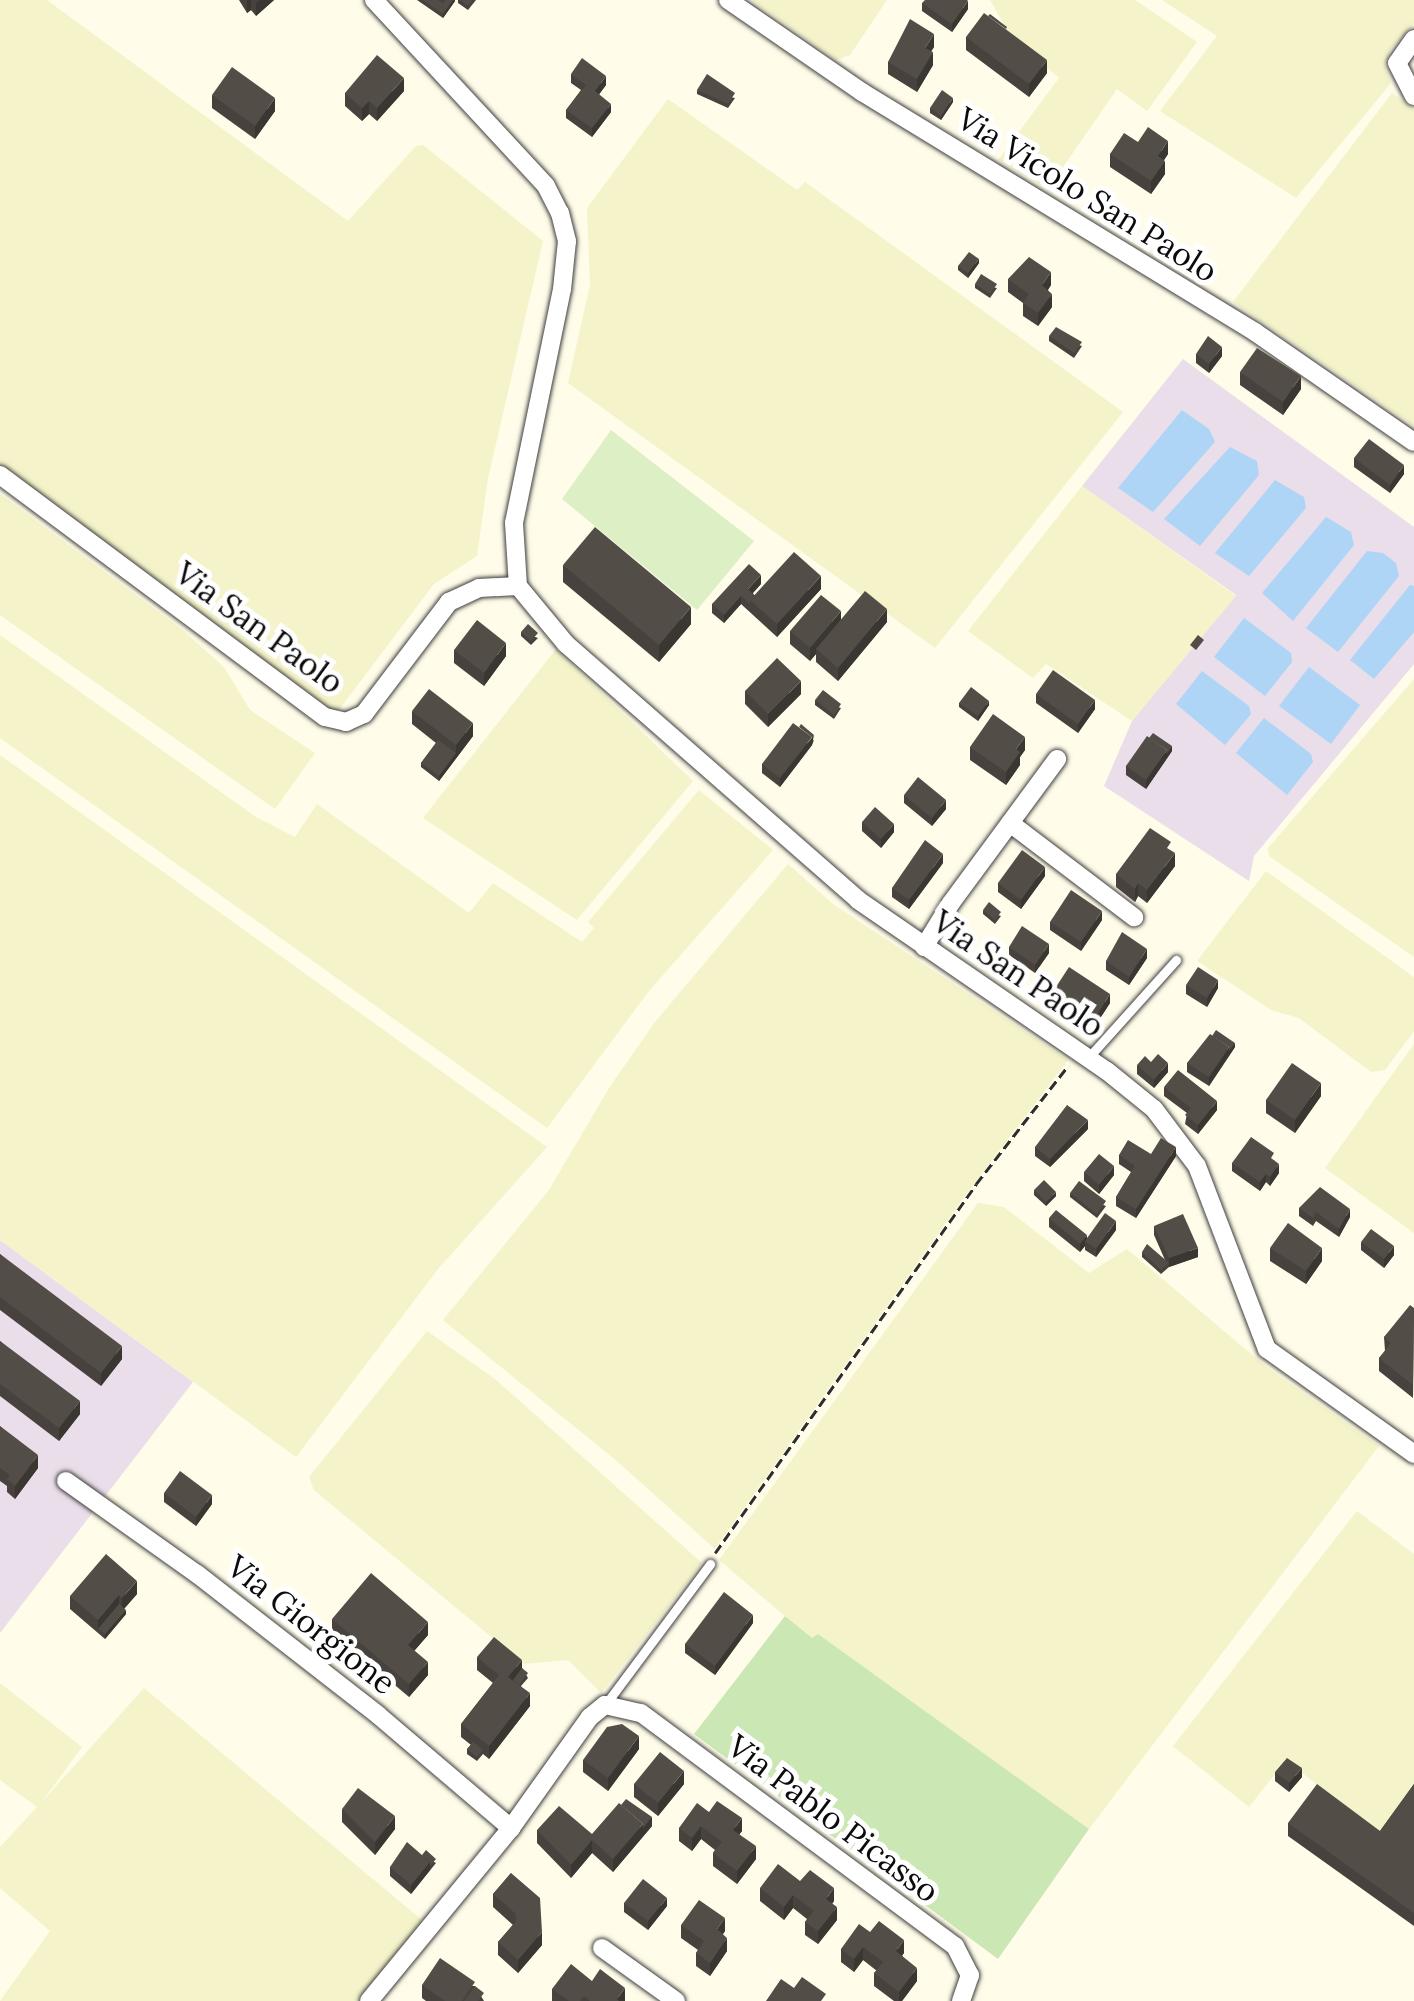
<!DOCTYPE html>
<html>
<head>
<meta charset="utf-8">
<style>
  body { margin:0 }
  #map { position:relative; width:1414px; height:2001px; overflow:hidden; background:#fffce9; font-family:Lora,serif }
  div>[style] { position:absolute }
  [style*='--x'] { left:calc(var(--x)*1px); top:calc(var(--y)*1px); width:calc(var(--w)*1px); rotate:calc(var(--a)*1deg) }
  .industrial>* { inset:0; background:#eadeea }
  .farmland>* { inset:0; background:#f4f3ca }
  .green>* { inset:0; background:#cbe8b4 }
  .pitch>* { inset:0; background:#ddefc5 }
  .water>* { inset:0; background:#aed5f5 }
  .path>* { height:2.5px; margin-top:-1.25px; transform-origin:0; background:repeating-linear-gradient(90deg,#2d2d2d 0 10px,transparent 0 15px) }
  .roads { filter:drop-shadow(0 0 2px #3e3e3e) drop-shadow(0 0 2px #3e3e3e) }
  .lane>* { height:9px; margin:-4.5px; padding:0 4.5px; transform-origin:4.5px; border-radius:4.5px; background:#fff }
  .street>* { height:18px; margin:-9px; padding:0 9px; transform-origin:9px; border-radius:9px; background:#fff }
  .wall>* { inset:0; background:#47423d }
  .shaded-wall>* { inset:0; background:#3a3632 }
  .building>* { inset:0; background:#534d47 }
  span { translate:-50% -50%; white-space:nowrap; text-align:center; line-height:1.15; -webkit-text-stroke:10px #fff; paint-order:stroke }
  .street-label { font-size:32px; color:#0b0b0b }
</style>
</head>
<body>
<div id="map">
  <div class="industrial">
    <i style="clip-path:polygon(1183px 359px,1414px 527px,1414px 664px,1254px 856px,1249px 881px,1104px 786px,1132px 721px,1236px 595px,1082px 486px)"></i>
    <i style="clip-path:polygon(0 1240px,193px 1382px,0 1633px)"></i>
  </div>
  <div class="farmland">
    <i style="clip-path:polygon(0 0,47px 0,348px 221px,416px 146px,423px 145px,543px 241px,488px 478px,477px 556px,434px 584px,338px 711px,332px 712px,0 467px)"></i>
    <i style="clip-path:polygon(751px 0,887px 0,850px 55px,836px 60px)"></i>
    <i style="clip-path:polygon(990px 0,1135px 0,1197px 42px,1147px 111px,1117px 89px,1048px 189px,998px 160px,1059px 78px,1012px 38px)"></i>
    <i style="clip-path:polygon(1162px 0,1414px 0,1414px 24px,1391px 49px,1385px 65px,1391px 83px,1296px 198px,1160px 111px,1217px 36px)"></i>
    <i style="clip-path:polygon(1392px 93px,1414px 109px,1414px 426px,1233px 302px)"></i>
    <i style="clip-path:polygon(668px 99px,797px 190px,805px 182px,1123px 412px,935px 648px,568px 383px,590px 285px,587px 208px)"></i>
    <i style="clip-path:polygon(1082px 486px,1236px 596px,1132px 721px,1046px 664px,1033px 678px,968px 631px)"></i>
    <i style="clip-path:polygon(0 494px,180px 628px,224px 667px,250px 710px,315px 753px,275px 809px,0 615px)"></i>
    <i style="clip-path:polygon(0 635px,256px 817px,295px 837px,317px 804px,469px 913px,493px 883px,582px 942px,594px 928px,588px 922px,699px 790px,773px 850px,649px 991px,547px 1128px,0 738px)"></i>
    <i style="clip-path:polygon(556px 649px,693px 781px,577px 920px,423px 818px)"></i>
    <i style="clip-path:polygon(1414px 679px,1414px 957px,1269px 856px,1268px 848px)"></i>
    <i style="clip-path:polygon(0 755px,547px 1147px,438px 1269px,296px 1457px,0 1240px)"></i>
    <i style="clip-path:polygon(788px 864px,833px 904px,1068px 1060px,965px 1196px,715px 1549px,618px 1462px,443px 1320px,549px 1190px,609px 1088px,655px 1022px)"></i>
    <i style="clip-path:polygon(1266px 871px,1414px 977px,1414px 1031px,1385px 1070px,1371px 1072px,1299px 1018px,1271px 1010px,1197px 961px)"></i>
    <i style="clip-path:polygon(1414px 1044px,1414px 1233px,1325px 1168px)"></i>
    <i style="clip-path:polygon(978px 1203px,1004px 1207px,1089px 1273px,1127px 1249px,1269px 1369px,1379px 1446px,1089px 1829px,819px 1635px,812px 1639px,719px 1560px)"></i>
    <i style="clip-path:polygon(427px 1331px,495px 1379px,702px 1563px,601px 1693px,568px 1660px,524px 1664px,314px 1490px,309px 1477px)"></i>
    <i style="clip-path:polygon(1357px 1511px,1414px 1554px,1414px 1791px,1379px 1834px,1286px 1760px,1249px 1807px,1173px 1746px)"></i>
    <i style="clip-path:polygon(0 1683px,82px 1747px,40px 1804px,144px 1688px,422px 1920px,359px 2001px,0 2001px,50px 1931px,0 1888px,0 1847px,37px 1807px,0 1780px)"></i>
  </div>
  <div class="green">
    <i style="clip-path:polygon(785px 1616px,812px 1638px,818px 1634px,1089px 1829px,998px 1959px,694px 1734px)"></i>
  </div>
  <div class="pitch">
    <i style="clip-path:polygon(611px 430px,754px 541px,697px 610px,562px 499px)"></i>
  </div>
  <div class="water">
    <i style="clip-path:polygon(1182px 410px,1209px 429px,1215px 442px,1153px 512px,1118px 488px)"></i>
    <i style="clip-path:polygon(1230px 447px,1257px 461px,1259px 475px,1200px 546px,1164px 519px)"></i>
    <i style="clip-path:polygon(1275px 480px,1304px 497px,1306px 508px,1249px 576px,1215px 553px)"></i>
    <i style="clip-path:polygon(1326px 517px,1351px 532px,1354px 545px,1293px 621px,1262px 593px)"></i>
    <i style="clip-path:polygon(1367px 551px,1383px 553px,1396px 563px,1399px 576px,1338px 652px,1306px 628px)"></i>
    <i style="clip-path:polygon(1410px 585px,1414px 586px,1414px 632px,1374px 679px,1350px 660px)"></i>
    <i style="clip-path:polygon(1244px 618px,1291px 653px,1292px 662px,1265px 696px,1214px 657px)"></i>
    <i style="clip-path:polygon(1309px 667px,1360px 705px,1331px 744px,1279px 706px)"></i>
    <i style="clip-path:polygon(1202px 671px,1249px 706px,1251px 714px,1225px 745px,1176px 704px)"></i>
    <i style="clip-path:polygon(1264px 718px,1311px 754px,1313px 762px,1287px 795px,1236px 753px)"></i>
  </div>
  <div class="path">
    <i style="--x:715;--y:1553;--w:452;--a:-54.7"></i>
    <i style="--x:976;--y:1184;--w:150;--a:-52.1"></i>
  </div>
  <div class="roads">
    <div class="lane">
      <i style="--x:1088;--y:1058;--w:132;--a:-48.1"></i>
      <i style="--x:605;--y:1705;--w:176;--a:-53.3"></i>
    </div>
    <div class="street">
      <i style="--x:374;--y:0;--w:253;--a:47.2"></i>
      <i style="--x:546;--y:186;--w:30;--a:63"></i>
      <i style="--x:560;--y:213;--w:29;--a:76"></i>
      <i style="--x:567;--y:241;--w:48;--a:95.9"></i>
      <i style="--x:562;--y:289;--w:239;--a:101.6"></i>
      <i style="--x:514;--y:523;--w:63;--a:86.4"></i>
      <i style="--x:518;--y:586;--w:75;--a:50.4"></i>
      <i style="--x:566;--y:644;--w:388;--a:41.2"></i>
      <i style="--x:858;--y:900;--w:302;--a:34.5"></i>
      <i style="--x:1107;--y:1071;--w:60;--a:39"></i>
      <i style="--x:1154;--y:1109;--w:71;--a:53"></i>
      <i style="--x:1197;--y:1166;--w:196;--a:69.1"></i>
      <i style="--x:1267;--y:1349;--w:181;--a:35.5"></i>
      <i style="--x:728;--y:0;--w:163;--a:34.5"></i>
      <i style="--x:862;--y:92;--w:460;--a:31.4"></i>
      <i style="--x:1255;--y:332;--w:193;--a:34.7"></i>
      <i style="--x:1414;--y:39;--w:29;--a:125"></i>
      <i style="--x:1397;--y:63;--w:37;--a:63"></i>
      <i style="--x:0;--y:475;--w:405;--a:36.7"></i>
      <i style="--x:325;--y:717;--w:22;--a:13"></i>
      <i style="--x:346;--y:722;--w:20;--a:-24"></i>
      <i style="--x:364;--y:714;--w:141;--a:-52.8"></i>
      <i style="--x:449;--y:602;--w:33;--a:-25"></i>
      <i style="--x:479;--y:588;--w:39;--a:-3"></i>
      <i style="--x:1010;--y:823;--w:156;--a:37.2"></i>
      <i style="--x:924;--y:947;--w:52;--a:-58.5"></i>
      <i style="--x:951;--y:903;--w:179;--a:-53.6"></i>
      <i style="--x:66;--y:1481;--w:161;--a:35.4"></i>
      <i style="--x:197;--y:1574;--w:229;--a:37.9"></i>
      <i style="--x:378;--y:1715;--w:175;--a:40.4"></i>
      <i style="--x:602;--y:1948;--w:91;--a:35.6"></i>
      <i style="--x:369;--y:2001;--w:224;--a:-50.6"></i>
      <i style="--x:511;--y:1828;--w:136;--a:-54.6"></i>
      <i style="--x:590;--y:1717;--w:19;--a:-39"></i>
      <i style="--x:605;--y:1705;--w:37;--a:13"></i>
      <i style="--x:641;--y:1713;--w:391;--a:36.6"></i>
      <i style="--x:955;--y:1946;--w:33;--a:63"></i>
      <i style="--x:970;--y:1975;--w:28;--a:109"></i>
    </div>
  </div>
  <div class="wall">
    <i style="clip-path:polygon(239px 0,274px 0,256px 16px,251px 10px,247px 13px)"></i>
    <i style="clip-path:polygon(417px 0,455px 0,455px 1px,443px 18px)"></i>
    <i style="clip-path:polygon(458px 0,476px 0,468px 10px,458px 3px)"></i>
    <i style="clip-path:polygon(922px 3px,968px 9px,952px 32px,922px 11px)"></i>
    <i style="clip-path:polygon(1007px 31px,1047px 73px,1029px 97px,966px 50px,966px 37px)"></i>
    <i style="clip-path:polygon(934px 47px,931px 51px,933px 65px,917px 92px,888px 74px,888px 62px)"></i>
    <i style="clip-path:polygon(571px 74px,606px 85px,599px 94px,611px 112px,592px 137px,566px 118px,566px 110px,581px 90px,571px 83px)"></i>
    <i style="clip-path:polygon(697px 90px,735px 98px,728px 108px,697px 94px)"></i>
    <i style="clip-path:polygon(404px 91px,377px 121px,369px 114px,362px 121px,345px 106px,345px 93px)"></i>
    <i style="clip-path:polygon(212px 95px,275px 111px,255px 139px,212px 108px)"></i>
    <i style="clip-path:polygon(953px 102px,941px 120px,930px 113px,930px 108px)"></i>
    <i style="clip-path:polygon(1138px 142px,1168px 154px,1164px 160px,1165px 174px,1151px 194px,1110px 167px,1110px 154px)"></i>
    <i style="clip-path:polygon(979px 263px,968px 278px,958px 270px,958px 266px)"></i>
    <i style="clip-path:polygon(1008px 279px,1051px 285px,1048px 290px,1052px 307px,1038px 326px,1023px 316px,1023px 303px,1008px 292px)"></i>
    <i style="clip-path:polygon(975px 284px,997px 288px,990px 298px,975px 288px)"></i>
    <i style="clip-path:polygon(1049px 336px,1082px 346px,1074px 358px,1049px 341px)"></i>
    <i style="clip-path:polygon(1196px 354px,1222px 356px,1209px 373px,1196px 363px)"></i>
    <i style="clip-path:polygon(1240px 372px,1301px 389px,1283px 415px,1240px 385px)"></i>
    <i style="clip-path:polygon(1354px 458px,1404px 474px,1390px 493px,1354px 467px)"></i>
    <i style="clip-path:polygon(563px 565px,691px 624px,659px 662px,563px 582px)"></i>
    <i style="clip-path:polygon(761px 584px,753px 593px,754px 595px,821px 589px,777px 637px,741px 604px,724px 623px,712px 613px,712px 604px)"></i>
    <i style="clip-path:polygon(841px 620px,887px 622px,838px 681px,816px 662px,816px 654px,810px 661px,790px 644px,790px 631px)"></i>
    <i style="clip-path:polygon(521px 632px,538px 638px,531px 645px,521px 636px)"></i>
    <i style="clip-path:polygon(454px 650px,506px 656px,484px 686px,454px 663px)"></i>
    <i style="clip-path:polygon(745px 691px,801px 694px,768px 727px,745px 704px)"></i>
    <i style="clip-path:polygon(1036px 694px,1095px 709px,1078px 733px,1036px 703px)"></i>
    <i style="clip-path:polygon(815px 700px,841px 708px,834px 719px,815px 705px)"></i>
    <i style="clip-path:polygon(959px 703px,989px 705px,978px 721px,959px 707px)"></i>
    <i style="clip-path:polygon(412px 711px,473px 736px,439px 781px,421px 767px,421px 763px,436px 743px,412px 724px)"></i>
    <i style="clip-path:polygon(814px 740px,812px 745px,780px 787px,762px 773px,762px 764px)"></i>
    <i style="clip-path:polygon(970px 747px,1025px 750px,1020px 757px,1020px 765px,1006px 785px,970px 760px)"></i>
    <i style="clip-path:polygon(1172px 751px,1146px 789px,1126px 775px,1126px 766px)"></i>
    <i style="clip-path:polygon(904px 795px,946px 809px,932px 826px,904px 803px)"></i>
    <i style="clip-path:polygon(862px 822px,894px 832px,881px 848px,862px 831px)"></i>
    <i style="clip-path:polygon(943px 863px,909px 909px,892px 897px,892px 888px)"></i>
    <i style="clip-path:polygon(1175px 866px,1147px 903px,1138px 896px,1135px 902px,1116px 887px,1116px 874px)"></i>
    <i style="clip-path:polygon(1045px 876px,1021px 909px,998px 892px,998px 883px)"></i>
    <i style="clip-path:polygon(983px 910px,1001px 916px,995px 924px,983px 914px)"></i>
    <i style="clip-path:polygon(1102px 920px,1081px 951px,1050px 930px,1050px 922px)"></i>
    <i style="clip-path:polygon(1009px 947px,1049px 953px,1035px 973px,1009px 955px)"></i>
    <i style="clip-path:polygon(1147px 958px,1129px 985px,1106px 970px,1106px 961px)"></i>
    <i style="clip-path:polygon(1186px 985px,1218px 988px,1207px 1007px,1186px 994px)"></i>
    <i style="clip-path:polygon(1054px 990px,1110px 1003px,1095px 1026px,1054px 999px)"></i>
    <i style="clip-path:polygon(1235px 1047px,1209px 1086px,1187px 1072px,1187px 1063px)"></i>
    <i style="clip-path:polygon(1137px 1065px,1168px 1072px,1154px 1088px,1137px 1074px)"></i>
    <i style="clip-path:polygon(1164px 1087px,1217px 1110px,1198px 1134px,1185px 1124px,1187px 1113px,1164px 1096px)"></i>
    <i style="clip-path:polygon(1321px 1096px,1295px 1133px,1266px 1113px,1266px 1100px)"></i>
    <i style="clip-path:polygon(1088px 1129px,1050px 1167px,1035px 1156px,1035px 1147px)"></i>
    <i style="clip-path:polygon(1119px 1155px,1176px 1156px,1136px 1218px,1116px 1206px,1116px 1197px,1131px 1172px,1119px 1164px)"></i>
    <i style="clip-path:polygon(1274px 1160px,1279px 1173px,1270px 1186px,1266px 1182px,1260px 1191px,1232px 1171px,1232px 1163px)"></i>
    <i style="clip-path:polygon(1084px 1172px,1114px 1175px,1099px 1194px,1084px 1181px)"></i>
    <i style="clip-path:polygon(1034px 1190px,1056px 1196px,1046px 1206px,1034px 1195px)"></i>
    <i style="clip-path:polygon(1070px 1193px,1106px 1206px,1097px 1218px,1070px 1197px)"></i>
    <i style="clip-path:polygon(1299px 1208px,1350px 1217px,1339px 1237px,1316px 1221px,1313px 1226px,1299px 1216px)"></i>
    <i style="clip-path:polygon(1049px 1218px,1087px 1238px,1116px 1230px,1096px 1257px,1085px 1250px,1085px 1246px,1080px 1252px,1049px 1227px)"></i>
    <i style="clip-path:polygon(1154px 1226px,1198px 1257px,1169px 1267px,1161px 1274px,1142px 1257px,1142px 1252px,1165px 1260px,1154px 1235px)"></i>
    <i style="clip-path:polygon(1361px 1242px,1394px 1255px,1384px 1268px,1361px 1250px)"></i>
    <i style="clip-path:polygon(1270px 1248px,1322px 1261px,1306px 1284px,1270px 1261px)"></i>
    <i style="clip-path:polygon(0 1254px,122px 1359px,101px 1386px,0 1310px)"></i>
    <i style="clip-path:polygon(1414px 1308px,1413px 1398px,1379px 1371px,1379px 1358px,1385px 1351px,1384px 1337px)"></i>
    <i style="clip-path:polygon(0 1341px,80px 1414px,59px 1441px,0 1396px)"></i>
    <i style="clip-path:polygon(0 1426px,38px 1468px,15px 1499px,7px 1492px,7px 1486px,0 1481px)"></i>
    <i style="clip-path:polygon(164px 1493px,212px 1504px,196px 1526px,164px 1502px)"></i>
    <i style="clip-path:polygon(137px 1594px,124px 1609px,126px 1614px,105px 1639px,70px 1609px,70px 1596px)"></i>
    <i style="clip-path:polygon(332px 1619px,428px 1635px,414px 1651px,428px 1675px,409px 1697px,332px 1632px)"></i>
    <i style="clip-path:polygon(753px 1623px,715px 1675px,685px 1653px,685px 1644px)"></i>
    <i style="clip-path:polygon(477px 1657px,522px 1668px,528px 1678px,521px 1686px,530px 1706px,489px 1759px,483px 1754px,477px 1761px,467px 1754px,467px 1749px,471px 1745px,461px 1737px,461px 1724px,493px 1683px,477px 1670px)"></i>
    <i style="clip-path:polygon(639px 1749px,608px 1791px,583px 1772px,583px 1760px)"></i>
    <i style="clip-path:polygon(1275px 1772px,1302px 1777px,1289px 1792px,1275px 1781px)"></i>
    <i style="clip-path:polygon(634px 1784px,684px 1784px,658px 1816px,634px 1797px)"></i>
    <i style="clip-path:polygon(1414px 1784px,1414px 1926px,1288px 1836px,1288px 1823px,1380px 1831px)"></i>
    <i style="clip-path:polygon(342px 1809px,395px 1829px,375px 1855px,342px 1822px)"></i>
    <i style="clip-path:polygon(709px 1812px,742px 1831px,739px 1834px,756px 1859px,737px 1884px,713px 1866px,713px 1853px,715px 1850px,701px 1839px,692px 1851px,679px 1841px,679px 1828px)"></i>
    <i style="clip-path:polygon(652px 1826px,613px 1872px,592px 1853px,571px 1878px,537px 1843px,537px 1830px,592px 1834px)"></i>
    <i style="clip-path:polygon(422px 1855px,436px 1863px,411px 1894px,390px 1876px,390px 1867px)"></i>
    <i style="clip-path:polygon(511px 1873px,542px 1945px,518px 1973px,498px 1955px,498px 1942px,513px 1925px,493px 1907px,493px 1894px)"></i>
    <i style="clip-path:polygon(800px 1881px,834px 1901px,832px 1904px,837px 1920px,818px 1944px,805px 1935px,805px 1922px,807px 1919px,793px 1908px,784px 1920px,760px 1901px,760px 1888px)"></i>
    <i style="clip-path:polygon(624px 1903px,667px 1906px,648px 1930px,624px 1912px)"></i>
    <i style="clip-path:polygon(681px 1925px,725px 1931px,723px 1934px,727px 1951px,710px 1976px,696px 1966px,696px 1953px,698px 1950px,681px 1938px)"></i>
    <i style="clip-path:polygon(870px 1932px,904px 1953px,902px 1955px,917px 1981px,902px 2001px,894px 2001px,874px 1986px,874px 1973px,877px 1971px,863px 1960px,854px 1972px,841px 1962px,841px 1949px)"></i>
    <i style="clip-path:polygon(592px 1981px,625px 2001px,552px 2001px,552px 1989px)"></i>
    <i style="clip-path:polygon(422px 1985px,475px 1986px,484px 2001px,426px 2001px,422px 1998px)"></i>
  </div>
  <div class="shaded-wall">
    <i style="clip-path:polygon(247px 0,251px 0,251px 10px,247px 13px)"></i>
    <i style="clip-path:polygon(260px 0,274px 0,256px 16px,256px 3px)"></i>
    <i style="clip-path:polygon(453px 0,455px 1px,443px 18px,443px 14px)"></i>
    <i style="clip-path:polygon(968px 1px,968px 9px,952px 32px,952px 24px)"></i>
    <i style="clip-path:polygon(934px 34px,934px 47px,925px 61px,925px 48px)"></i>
    <i style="clip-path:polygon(933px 52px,933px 65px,917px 92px,917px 79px)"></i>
    <i style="clip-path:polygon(1047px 60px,1047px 73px,1029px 97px,1029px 84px)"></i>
    <i style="clip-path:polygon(606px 76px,606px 85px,595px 100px,595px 91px)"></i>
    <i style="clip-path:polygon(404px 78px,404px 91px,377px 121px,377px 108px)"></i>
    <i style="clip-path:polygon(275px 98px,275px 111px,255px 139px,255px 126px)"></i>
    <i style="clip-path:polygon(953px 98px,953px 102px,941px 120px,941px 116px)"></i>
    <i style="clip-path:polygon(369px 101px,369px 114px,362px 121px,362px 108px)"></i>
    <i style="clip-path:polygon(611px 104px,611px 112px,592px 137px,592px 128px)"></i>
    <i style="clip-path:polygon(1168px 141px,1168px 154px,1158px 169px,1158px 156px)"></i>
    <i style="clip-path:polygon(1165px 161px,1165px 174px,1151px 194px,1151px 181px)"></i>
    <i style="clip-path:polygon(979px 259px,979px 263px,968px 278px,968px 273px)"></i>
    <i style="clip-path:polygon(1051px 272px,1051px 285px,1042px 298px,1042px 285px)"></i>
    <i style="clip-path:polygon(1052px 294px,1052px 307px,1038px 326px,1038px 313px)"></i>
    <i style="clip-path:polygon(1222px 347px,1222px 356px,1209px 373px,1209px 364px)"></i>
    <i style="clip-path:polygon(1301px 376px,1301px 389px,1283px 415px,1283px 402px)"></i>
    <i style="clip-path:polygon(1404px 465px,1404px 474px,1390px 493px,1390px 485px)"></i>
    <i style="clip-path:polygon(761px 575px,761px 584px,748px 598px,748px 589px)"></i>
    <i style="clip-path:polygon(821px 576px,821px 589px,777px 637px,777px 624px)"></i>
    <i style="clip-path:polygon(741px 596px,741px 604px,724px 623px,724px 615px)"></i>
    <i style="clip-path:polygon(691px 607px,691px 624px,659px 662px,659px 645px)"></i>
    <i style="clip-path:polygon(887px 609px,887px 622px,838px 681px,838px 668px)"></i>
    <i style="clip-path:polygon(841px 611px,841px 624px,816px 649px,816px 654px,810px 661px,810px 648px)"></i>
    <i style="clip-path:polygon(506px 643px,506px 656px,484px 686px,484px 673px)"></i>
    <i style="clip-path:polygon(801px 681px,801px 694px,768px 727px,768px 714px)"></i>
    <i style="clip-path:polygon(1095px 700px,1095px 709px,1078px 733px,1078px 724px)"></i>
    <i style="clip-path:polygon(989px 701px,989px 705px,978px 721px,978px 716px)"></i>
    <i style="clip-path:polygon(473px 723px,473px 736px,439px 781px,439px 776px,456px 753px,456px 745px)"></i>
    <i style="clip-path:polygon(814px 735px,812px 745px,780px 787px,780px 778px)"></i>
    <i style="clip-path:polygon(1025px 737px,1025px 750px,1020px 757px,1020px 765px,1006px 785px,1006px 772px,1016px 749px)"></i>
    <i style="clip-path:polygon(1172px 746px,1172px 751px,1146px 789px,1146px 780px,1167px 750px)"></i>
    <i style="clip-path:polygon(946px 800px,946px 809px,932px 826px,932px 818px)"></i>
    <i style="clip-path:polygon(894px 824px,894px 832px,881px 848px,881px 839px)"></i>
    <i style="clip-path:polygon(1175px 853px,1175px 866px,1147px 903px,1147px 890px)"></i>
    <i style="clip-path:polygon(943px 854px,943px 863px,909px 909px,909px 900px)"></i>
    <i style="clip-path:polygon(1045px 867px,1045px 876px,1021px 909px,1021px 900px)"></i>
    <i style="clip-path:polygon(1138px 883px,1138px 896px,1135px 902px,1135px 889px)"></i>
    <i style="clip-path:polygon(1102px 911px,1102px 920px,1081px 951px,1081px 942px)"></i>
    <i style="clip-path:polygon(1049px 944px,1049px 953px,1035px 973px,1035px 965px)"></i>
    <i style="clip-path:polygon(1147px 949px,1147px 958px,1129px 985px,1129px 977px)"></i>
    <i style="clip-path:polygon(1218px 980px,1218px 988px,1207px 1007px,1207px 998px)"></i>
    <i style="clip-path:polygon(1110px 994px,1110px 1003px,1095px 1026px,1095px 1018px)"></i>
    <i style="clip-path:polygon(1235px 1043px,1235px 1047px,1209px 1086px,1209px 1077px,1229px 1047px)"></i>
    <i style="clip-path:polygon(1168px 1063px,1168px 1072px,1154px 1088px,1154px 1080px)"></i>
    <i style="clip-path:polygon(1321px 1083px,1321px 1096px,1295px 1133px,1295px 1120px)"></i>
    <i style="clip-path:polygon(1217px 1101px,1217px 1110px,1198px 1134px,1198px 1125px)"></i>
    <i style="clip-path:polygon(1088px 1120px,1088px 1129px,1050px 1167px,1050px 1159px)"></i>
    <i style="clip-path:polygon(1176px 1147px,1176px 1156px,1136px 1218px,1136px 1209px)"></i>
    <i style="clip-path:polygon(1279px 1164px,1279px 1173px,1270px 1186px,1270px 1177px)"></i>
    <i style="clip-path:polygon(1114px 1166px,1114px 1175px,1099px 1194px,1099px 1185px)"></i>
    <i style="clip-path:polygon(1266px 1174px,1266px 1182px,1260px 1191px,1260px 1182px)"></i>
    <i style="clip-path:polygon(1056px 1192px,1056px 1196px,1046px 1206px,1046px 1202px)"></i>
    <i style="clip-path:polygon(1350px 1209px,1350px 1217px,1339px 1237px,1339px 1229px)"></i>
    <i style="clip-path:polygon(1116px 1221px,1116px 1230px,1096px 1257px,1096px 1249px)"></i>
    <i style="clip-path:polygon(1087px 1235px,1087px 1242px,1085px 1241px,1085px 1246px,1080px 1252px,1080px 1244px)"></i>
    <i style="clip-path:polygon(1394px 1246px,1394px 1255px,1384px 1268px,1384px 1259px)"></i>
    <i style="clip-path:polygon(1198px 1248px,1198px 1257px,1169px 1267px,1169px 1258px)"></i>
    <i style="clip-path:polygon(1322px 1248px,1322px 1261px,1306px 1284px,1306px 1271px)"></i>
    <i style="clip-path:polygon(122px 1346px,122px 1359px,101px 1386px,101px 1373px)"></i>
    <i style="clip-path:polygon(80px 1401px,80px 1414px,59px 1441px,59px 1428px)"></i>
    <i style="clip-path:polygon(38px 1455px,38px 1468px,15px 1499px,15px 1486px)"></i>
    <i style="clip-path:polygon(212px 1495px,212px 1504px,196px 1526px,196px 1517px)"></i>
    <i style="clip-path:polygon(137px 1581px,137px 1594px,122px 1611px,122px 1598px)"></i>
    <i style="clip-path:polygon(119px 1595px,119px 1608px,98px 1629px,98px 1620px)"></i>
    <i style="clip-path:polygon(126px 1610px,126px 1614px,105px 1639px,105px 1634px)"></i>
    <i style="clip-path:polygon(753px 1615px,753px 1623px,715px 1675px,715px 1666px)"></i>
    <i style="clip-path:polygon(428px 1622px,428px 1635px,408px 1658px,408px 1645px)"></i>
    <i style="clip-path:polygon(522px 1660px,522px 1672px,508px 1685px,508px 1677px)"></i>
    <i style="clip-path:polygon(428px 1662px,428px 1675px,409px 1697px,409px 1684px)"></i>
    <i style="clip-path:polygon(530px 1693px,530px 1706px,489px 1759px,489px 1746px)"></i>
    <i style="clip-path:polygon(639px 1736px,639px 1749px,608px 1791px,608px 1778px)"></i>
    <i style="clip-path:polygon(1302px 1768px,1302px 1777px,1289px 1792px,1289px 1783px)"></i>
    <i style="clip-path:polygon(684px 1771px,684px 1784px,658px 1816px,658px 1803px)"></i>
    <i style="clip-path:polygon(395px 1816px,395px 1829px,375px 1855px,375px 1842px)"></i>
    <i style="clip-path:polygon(652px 1817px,652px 1826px,613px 1872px,613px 1859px,643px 1824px)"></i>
    <i style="clip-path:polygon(742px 1818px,742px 1831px,733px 1843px,733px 1830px)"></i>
    <i style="clip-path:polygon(701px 1826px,701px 1839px,692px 1851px,692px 1838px)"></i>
    <i style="clip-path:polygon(592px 1840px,592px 1853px,571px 1878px,571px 1865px)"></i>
    <i style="clip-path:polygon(756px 1846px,756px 1859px,737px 1884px,737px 1871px)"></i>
    <i style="clip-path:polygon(430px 1862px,430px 1870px,411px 1894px,411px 1885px)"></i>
    <i style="clip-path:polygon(834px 1888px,834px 1901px,826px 1912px,826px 1899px)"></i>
    <i style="clip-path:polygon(793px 1895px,793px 1908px,784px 1920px,784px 1907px)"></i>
    <i style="clip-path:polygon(667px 1898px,667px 1906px,648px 1930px,648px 1921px)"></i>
    <i style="clip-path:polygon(837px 1907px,837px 1920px,818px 1944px,818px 1931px)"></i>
    <i style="clip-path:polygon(725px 1918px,725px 1931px,717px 1942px,717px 1929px)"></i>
    <i style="clip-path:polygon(542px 1932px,542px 1945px,518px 1973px,518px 1960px)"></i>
    <i style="clip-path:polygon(727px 1938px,727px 1951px,710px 1976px,710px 1963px)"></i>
    <i style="clip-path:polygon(904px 1940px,904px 1953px,896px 1964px,896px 1951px)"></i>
    <i style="clip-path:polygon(863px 1947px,863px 1960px,854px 1972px,854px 1959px)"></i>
    <i style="clip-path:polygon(917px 1968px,917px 1981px,902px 2001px,899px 2001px,899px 1992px)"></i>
    <i style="clip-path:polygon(625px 1988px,625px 2001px,617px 2001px,617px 1999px)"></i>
  </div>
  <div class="building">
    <i style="clip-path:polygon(423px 0,438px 0,443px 3px,445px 0,453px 0,443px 14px)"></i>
    <i style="clip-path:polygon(460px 0,472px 0,468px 6px)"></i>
    <i style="clip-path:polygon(925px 0,967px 0,968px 1px,952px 24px,922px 3px)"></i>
    <i style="clip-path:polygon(984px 13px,1047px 60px,1029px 84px,966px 37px)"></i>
    <i style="clip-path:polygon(990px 14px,1007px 27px,1006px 29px,988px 16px)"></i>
    <i style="clip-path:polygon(910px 19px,934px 34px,925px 48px,933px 52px,917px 79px,888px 62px)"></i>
    <i style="clip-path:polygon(377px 55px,404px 78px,377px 108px,369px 101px,362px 108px,345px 93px)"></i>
    <i style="clip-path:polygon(582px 58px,606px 76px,595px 91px,611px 104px,592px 128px,566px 110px,586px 85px,571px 74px)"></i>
    <i style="clip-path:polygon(232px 67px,275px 98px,255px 126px,212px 95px)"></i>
    <i style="clip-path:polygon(707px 74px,735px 93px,728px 104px,697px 90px)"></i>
    <i style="clip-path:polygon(942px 90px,953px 98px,941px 116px,930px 108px)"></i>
    <i style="clip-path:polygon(1148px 127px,1168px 141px,1158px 156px,1165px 161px,1151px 181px,1110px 154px,1124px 133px,1138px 142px)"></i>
    <i style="clip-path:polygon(969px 252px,979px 259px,968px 273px,958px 266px)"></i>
    <i style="clip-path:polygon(1029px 257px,1051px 272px,1042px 285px,1052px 294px,1038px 313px,1023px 303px,1029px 294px,1008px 279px)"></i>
    <i style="clip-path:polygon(981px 274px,997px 284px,990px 294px,975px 284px)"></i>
    <i style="clip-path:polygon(1056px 327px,1082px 342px,1074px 353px,1049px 336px)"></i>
    <i style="clip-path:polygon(1208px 336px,1222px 347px,1209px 364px,1196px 354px)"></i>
    <i style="clip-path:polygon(1257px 348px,1301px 376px,1283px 402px,1240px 372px)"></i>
    <i style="clip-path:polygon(1369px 439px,1404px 465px,1390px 485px,1354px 458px)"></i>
    <i style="clip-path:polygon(595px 527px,691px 607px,659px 645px,563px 565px)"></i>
    <i style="clip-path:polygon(794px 552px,821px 576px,777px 624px,750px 600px)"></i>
    <i style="clip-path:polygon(749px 564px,761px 575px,748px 589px,754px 595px,750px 600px,750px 604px,741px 596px,724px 615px,712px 604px)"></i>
    <i style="clip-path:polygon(865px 591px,887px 609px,838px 668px,816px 649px)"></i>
    <i style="clip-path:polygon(821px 595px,841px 611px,810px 648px,790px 631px)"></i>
    <i style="clip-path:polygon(477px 620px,506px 643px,484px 673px,454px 650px)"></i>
    <i style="clip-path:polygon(528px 624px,538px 633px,531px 641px,521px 632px)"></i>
    <i style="clip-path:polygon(1198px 635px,1204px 640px,1196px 650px,1190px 645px)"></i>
    <i style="clip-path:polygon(777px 658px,801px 681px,768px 714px,745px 691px)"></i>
    <i style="clip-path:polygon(1053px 670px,1095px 700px,1078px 724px,1036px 694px)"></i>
    <i style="clip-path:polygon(971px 687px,989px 701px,978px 716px,959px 703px)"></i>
    <i style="clip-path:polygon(429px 689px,473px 723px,456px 745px,412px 711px)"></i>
    <i style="clip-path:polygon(823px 690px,841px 704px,834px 715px,815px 700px)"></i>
    <i style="clip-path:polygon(993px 714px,1025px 737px,1016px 749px,1020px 752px,1006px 772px,970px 747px)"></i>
    <i style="clip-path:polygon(793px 723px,812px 737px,780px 778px,762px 764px)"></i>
    <i style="clip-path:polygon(801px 724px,814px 735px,812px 738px,812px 737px,799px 727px)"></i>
    <i style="clip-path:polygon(1153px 733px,1172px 746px,1167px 754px,1167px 750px,1149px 738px)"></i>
    <i style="clip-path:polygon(1147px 736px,1167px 750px,1146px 780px,1126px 766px)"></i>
    <i style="clip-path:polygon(438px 740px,456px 753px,439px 776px,421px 763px)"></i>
    <i style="clip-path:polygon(918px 777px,946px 800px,932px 818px,904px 795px)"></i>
    <i style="clip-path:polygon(875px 807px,894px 824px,881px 839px,862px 822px)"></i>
    <i style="clip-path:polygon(1150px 828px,1171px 842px,1167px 848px,1175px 853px,1147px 890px,1138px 883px,1135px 889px,1116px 874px)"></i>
    <i style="clip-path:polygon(925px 840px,943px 854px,909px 900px,892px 888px)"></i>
    <i style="clip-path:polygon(1022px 850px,1045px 867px,1021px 900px,998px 883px)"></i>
    <i style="clip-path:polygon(1071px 890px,1102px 911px,1081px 942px,1050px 922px)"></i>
    <i style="clip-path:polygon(989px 902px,1001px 912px,995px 920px,983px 910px)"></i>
    <i style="clip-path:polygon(1022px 926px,1049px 944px,1035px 965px,1009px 947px)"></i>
    <i style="clip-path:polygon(1122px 932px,1147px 949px,1129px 977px,1106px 961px)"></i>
    <i style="clip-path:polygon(1069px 967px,1110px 994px,1095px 1018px,1054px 990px)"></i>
    <i style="clip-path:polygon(1198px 967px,1218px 980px,1207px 998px,1186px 985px)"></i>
    <i style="clip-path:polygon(1216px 1030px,1235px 1043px,1229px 1051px,1229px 1047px,1212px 1036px)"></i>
    <i style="clip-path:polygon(1210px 1034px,1229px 1047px,1209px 1077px,1187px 1063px)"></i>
    <i style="clip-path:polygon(1158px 1054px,1168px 1063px,1154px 1080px,1137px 1065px,1145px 1056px,1151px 1062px)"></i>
    <i style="clip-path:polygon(1292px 1063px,1321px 1083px,1295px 1120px,1266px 1100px)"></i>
    <i style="clip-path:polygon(1178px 1070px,1217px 1101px,1198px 1125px,1185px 1115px,1191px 1108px,1164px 1087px)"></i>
    <i style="clip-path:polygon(1067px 1105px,1088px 1120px,1050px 1159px,1035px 1147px)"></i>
    <i style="clip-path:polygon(1251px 1137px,1274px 1153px,1271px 1158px,1279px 1164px,1270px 1177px,1266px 1174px,1260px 1182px,1232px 1163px)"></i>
    <i style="clip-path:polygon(1161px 1138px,1176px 1147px,1136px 1209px,1116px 1197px,1135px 1166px,1119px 1155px,1128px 1140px,1151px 1154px)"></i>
    <i style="clip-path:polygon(1099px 1154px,1114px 1166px,1099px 1185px,1084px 1172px)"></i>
    <i style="clip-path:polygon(1044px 1180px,1056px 1192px,1046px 1202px,1034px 1190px)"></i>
    <i style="clip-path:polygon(1079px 1181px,1106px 1201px,1097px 1214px,1070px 1193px)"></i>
    <i style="clip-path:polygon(1320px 1187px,1350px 1209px,1339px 1229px,1316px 1212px,1313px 1218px,1299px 1208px)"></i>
    <i style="clip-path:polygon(1056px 1210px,1087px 1235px,1080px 1244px,1049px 1218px)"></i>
    <i style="clip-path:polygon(1105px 1213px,1116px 1221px,1096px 1249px,1085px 1241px)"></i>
    <i style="clip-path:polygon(1183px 1214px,1198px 1248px,1169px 1258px,1154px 1226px)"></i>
    <i style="clip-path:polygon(1288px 1223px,1322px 1248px,1306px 1271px,1270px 1248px)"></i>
    <i style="clip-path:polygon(1371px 1229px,1394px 1246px,1384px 1259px,1361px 1242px)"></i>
    <i style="clip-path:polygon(1147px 1244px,1169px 1263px,1161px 1270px,1142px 1252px)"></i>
    <i style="clip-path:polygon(0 1254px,122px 1346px,101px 1373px,0 1297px)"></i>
    <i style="clip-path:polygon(1410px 1305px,1414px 1308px,1413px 1385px,1379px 1358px,1391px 1343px,1384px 1337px)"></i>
    <i style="clip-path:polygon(0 1341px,80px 1401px,59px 1428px,0 1384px)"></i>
    <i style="clip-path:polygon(0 1426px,38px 1455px,15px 1486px,7px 1479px,10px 1475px,0 1468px)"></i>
    <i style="clip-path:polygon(180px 1471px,212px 1495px,196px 1517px,164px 1493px)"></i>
    <i style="clip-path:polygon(106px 1554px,137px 1581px,122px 1598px,119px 1595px,98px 1620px,70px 1596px)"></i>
    <i style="clip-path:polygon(371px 1573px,428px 1622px,408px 1645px,428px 1662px,409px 1684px,332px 1619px)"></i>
    <i style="clip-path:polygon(724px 1592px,753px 1615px,715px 1666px,685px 1644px)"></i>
    <i style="clip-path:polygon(119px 1604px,126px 1610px,105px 1634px,98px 1629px)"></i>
    <i style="clip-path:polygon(494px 1637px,522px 1660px,508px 1677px,530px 1693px,489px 1746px,461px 1724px,499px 1675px,477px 1657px)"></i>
    <i style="clip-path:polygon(522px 1668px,528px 1673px,519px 1685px,513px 1680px)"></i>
    <i style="clip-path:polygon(622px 1724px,639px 1736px,608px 1778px,583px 1760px,607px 1727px)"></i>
    <i style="clip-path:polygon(473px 1742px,483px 1750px,477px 1757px,467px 1749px)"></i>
    <i style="clip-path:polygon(660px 1752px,684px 1771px,658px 1803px,634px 1784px)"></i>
    <i style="clip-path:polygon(1287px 1758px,1302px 1768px,1289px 1783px,1275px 1772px)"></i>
    <i style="clip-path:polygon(1317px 1784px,1380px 1831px,1414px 1784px,1414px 1913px,1288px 1823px)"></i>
    <i style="clip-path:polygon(358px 1788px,395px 1816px,375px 1842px,342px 1809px)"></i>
    <i style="clip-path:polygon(626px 1799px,652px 1817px,643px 1828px,643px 1824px,621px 1805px)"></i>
    <i style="clip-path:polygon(717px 1801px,742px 1818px,733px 1830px,756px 1846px,737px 1871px,713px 1853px,722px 1842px,701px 1826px,692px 1838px,679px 1828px,697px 1803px,709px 1812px)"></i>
    <i style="clip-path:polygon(619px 1803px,643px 1824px,613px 1859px,592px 1840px,571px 1865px,537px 1830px,559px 1806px,592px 1834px)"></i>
    <i style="clip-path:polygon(407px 1842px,430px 1862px,411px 1885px,390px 1867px)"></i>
    <i style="clip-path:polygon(426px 1850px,436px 1859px,430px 1866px,430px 1862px,422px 1855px)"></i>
    <i style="clip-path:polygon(778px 1864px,800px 1881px,810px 1870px,834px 1888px,826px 1899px,837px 1907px,818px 1931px,805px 1922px,814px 1911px,793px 1895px,784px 1907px,760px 1888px)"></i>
    <i style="clip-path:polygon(511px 1873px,540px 1898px,542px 1932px,518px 1960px,498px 1942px,516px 1921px,516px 1914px,493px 1894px)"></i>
    <i style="clip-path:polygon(643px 1879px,667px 1898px,648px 1921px,624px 1903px)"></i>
    <i style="clip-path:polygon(699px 1900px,725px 1918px,717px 1929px,727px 1938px,710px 1963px,696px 1953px,704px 1941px,681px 1925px)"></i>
    <i style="clip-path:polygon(879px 1921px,904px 1940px,896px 1951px,917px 1968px,899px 1992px,874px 1973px,883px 1962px,863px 1947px,854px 1959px,841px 1949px,859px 1924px,870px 1932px)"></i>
    <i style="clip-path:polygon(440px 1958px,475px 1982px,462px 2001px,445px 2001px,422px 1985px)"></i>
    <i style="clip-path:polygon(571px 1964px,592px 1981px,600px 1969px,625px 1988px,617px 1999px,619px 2001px,590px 2001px,584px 1996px,580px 2001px,569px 2001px,552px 1989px)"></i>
    <i style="clip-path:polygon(802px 1977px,826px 1994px,821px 2001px,766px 2001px,781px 1979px,794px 1988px)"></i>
    <i style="clip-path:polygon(475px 1986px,484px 1993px,478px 2001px,464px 2001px)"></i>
  </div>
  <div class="street-label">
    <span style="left:1087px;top:195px;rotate:32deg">Via Vicolo San Paolo</span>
    <span style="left:259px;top:628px;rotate:36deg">Via San Paolo</span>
    <span style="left:1018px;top:974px;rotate:34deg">Via San Paolo</span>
    <span style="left:311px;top:1625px;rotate:38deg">Via Giorgione</span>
    <span style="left:833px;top:1819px;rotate:37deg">Via Pablo Picasso</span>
  </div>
</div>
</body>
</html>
